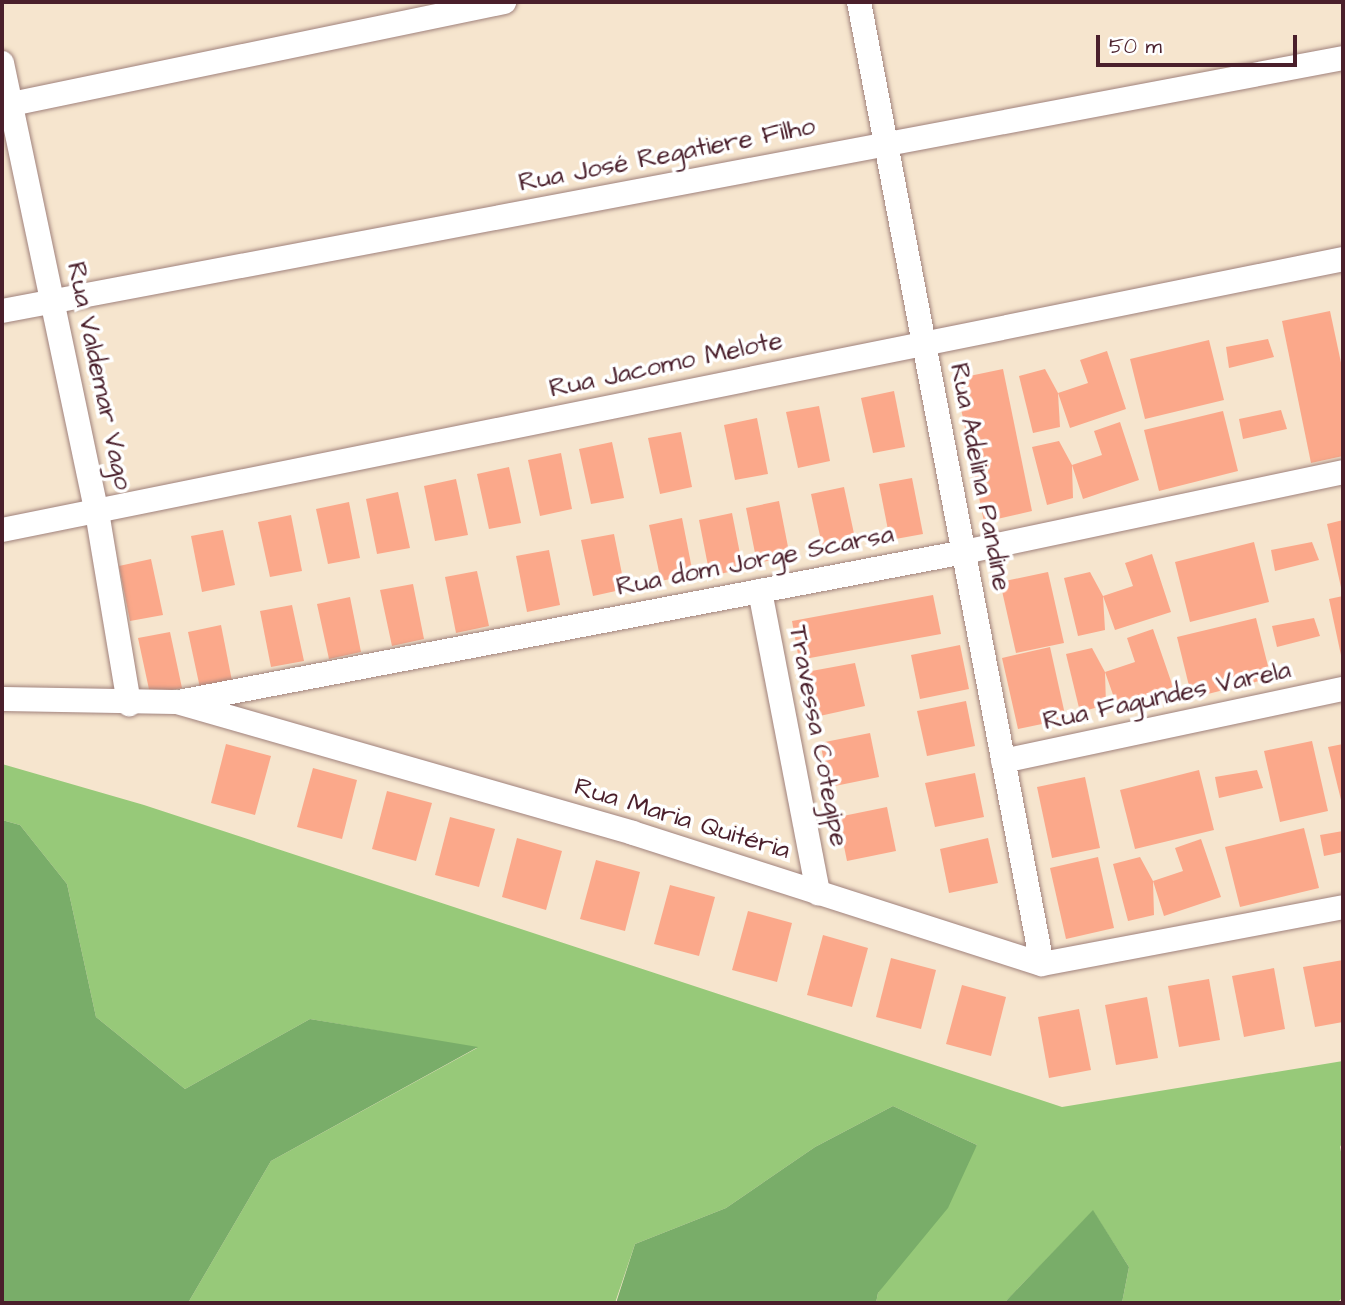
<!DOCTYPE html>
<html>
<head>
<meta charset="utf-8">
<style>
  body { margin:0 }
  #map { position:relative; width:1345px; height:1305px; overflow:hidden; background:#f6e5ce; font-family:"Architects Daughter",sans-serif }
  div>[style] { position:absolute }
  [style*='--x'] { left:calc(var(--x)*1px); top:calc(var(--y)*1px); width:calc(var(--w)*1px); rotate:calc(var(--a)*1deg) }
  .green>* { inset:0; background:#97c979 }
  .forest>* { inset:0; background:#79ad69 }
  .building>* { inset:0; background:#fba88a }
  .roads { filter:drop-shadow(0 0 2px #a0827c) drop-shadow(0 0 2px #a0827c) }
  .minor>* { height:24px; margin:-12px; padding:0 12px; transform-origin:12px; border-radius:12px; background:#fff }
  span { translate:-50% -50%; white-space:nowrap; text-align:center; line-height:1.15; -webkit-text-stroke:7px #fff; paint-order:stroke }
  .street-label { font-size:26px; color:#4a1f2b }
  .frame { position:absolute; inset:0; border:4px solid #4a1f2b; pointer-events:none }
  .scale { position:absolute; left:1096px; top:35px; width:201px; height:32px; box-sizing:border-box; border:4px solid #4a1f2b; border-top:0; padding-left:9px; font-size:21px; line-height:24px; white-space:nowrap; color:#4a1f2b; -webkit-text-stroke:5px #fff; paint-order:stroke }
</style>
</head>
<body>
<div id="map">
  <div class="green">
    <i style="clip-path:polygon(2px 764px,144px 805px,1062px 1107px,1343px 1061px,1343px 1141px,1340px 1147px,1343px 1161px,1343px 1297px,1337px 1303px,1122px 1303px,1129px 1267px,1093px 1211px,1004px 1303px,876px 1303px,878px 1293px,977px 1145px,893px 1106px,815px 1147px,726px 1208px,635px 1244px,615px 1303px,188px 1303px,271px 1161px,477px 1048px,310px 1019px,185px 1089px,96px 1017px,67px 884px,20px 825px,2px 820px)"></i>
  </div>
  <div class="forest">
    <i style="clip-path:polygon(2px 820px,20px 825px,67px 884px,96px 1017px,185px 1089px,310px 1019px,478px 1047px,271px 1161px,188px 1303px,2px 1303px)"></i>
    <i style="clip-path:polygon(893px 1106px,977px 1145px,948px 1208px,878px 1293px,876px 1303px,616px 1303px,635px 1244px,726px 1208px,815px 1147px)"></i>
    <i style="clip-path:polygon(1093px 1210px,1129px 1267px,1122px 1303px,1004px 1303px)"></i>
  </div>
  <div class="building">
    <i style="clip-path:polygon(1330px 311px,1343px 372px,1343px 456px,1311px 463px,1282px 321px)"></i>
    <i style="clip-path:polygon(1268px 339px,1274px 357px,1229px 368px,1226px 347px)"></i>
    <i style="clip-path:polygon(1209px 340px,1224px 400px,1145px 419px,1130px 359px)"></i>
    <i style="clip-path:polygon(1107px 351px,1126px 409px,1070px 428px,1058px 393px,1088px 383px,1080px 360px)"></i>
    <i style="clip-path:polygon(1003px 369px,1032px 511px,984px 522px,955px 379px)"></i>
    <i style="clip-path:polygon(1045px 369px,1058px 393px,1060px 427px,1033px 433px,1019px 376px)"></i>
    <i style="clip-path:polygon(894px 391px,905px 447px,873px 453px,861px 398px)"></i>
    <i style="clip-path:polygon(819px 406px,830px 461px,798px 468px,786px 412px)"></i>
    <i style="clip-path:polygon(1281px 410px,1287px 429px,1243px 439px,1239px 419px)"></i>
    <i style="clip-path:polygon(1223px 411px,1238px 471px,1159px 491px,1144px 430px)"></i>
    <i style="clip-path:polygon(757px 418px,768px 474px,735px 480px,724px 425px)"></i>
    <i style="clip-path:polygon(1120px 422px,1139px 480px,1083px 499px,1072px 465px,1073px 498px,1047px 505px,1032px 447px,1059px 441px,1072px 465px,1102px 455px,1094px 431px)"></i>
    <i style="clip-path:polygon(681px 432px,692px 487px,660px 494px,648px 438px)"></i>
    <i style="clip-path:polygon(612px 442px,624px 498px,591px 504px,579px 449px)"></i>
    <i style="clip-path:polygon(561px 453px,572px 509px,540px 516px,528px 460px)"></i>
    <i style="clip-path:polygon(509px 467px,521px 523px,489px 529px,477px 474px)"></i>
    <i style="clip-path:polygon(912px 478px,923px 534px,890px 540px,879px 484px)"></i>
    <i style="clip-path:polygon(456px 479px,468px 535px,435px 541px,424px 486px)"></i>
    <i style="clip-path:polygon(844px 487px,856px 543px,823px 550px,811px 494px)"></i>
    <i style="clip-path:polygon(398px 492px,410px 548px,377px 554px,366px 499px)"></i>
    <i style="clip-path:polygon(779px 501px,790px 557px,757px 563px,746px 508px)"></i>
    <i style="clip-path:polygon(349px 502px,360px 558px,328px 564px,316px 509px)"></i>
    <i style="clip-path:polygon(732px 513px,743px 569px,710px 576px,699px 520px)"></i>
    <i style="clip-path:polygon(291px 515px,302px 571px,270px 577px,258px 522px)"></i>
    <i style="clip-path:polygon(682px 518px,693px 574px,661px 581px,649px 525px)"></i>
    <i style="clip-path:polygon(1343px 520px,1343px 592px,1342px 592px,1327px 524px)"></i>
    <i style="clip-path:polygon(223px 530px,235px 585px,202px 592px,191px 536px)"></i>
    <i style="clip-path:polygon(614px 534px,625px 589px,593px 596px,581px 540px)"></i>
    <i style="clip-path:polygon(1254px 542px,1269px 602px,1190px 622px,1175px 562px)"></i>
    <i style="clip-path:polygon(1312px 542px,1319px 560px,1275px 571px,1271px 550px)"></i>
    <i style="clip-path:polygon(549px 550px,560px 605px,527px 612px,516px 556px)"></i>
    <i style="clip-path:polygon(1152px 554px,1171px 612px,1115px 630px,1103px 596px,1105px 630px,1078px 636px,1064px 578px,1090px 572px,1103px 596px,1133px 586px,1125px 563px)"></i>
    <i style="clip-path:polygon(151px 559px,163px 615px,130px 621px,119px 566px)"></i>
    <i style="clip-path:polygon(477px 571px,489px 626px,456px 633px,445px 577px)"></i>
    <i style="clip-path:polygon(1048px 572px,1064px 643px,1016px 653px,1000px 582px)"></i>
    <i style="clip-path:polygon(413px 584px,424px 639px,392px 646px,380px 590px)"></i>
    <i style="clip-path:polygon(933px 595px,941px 634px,799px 660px,792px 621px)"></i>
    <i style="clip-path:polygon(1343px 596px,1343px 660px,1342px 660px,1329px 599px)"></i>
    <i style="clip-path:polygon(350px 597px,361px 652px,329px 659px,317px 604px)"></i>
    <i style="clip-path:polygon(292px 605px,304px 661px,271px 667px,260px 611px)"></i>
    <i style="clip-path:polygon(1256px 618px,1271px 678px,1192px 698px,1177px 637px)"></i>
    <i style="clip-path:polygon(1314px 618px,1320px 636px,1277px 647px,1272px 626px)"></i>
    <i style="clip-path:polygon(221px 625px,232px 681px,200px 688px,188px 632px)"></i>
    <i style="clip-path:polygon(1153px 629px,1173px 687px,1117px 706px,1105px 672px,1135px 662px,1127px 638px)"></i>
    <i style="clip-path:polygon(170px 632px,182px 688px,150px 694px,138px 638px)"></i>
    <i style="clip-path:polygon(960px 645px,969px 689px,920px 699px,911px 655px)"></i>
    <i style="clip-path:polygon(1050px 647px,1066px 719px,1018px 729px,1002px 658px)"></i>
    <i style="clip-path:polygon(1092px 648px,1105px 672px,1106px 705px,1080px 712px,1066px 654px)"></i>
    <i style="clip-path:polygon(855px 663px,865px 706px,815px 717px,806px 672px)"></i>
    <i style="clip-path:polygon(966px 701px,975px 746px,927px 756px,917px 711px)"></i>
    <i style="clip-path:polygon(870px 733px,879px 777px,830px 787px,820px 743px)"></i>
    <i style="clip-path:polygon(1312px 741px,1328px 811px,1280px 822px,1264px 751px)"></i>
    <i style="clip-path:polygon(226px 744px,271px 756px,255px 815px,211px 803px)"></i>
    <i style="clip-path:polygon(1343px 744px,1343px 804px,1342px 804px,1328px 747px)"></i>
    <i style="clip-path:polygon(313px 768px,357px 780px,342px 839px,297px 827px)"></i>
    <i style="clip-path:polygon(1199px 770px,1214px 830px,1135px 849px,1120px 790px)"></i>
    <i style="clip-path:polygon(1257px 770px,1263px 788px,1219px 798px,1215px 777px)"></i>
    <i style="clip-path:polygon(975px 773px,984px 817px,935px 827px,925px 783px)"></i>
    <i style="clip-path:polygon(1085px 777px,1100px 848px,1052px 858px,1037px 787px)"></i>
    <i style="clip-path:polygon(387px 791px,432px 803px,416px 861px,372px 849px)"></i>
    <i style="clip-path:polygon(887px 807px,896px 851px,847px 861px,838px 817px)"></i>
    <i style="clip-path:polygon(450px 817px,495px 829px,479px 887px,435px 875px)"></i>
    <i style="clip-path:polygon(1304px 828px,1319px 888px,1240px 907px,1225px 847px)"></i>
    <i style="clip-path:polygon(1343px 831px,1343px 852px,1324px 856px,1320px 835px)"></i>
    <i style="clip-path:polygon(517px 838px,562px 851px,546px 910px,502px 897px)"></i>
    <i style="clip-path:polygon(988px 838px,998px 883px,949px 893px,940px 849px)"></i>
    <i style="clip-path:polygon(1201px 839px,1221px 897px,1164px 916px,1153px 881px,1154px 915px,1128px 921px,1113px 864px,1140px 857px,1153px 881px,1183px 871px,1175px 848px)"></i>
    <i style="clip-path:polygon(1098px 857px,1114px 928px,1066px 939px,1050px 868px)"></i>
    <i style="clip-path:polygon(596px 860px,640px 872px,625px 931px,580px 919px)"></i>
    <i style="clip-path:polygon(670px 885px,715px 897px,699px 956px,654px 944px)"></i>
    <i style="clip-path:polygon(748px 911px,792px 923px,777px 982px,732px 970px)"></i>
    <i style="clip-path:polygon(823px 935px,868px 948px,852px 1007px,807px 995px)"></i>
    <i style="clip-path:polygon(891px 958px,936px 970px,921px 1029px,876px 1017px)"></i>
    <i style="clip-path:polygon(1343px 960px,1343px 1022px,1315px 1027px,1303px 967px)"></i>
    <i style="clip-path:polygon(1274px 968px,1285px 1029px,1244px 1037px,1232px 976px)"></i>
    <i style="clip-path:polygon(1209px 979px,1220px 1040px,1179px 1047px,1168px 986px)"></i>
    <i style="clip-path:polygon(962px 985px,1006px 997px,991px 1056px,946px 1044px)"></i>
    <i style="clip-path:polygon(1147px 997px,1158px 1058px,1116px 1065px,1105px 1005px)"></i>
    <i style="clip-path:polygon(1079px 1009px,1091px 1070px,1049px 1078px,1038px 1017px)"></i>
  </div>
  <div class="roads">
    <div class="minor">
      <i style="--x:859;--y:2;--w:979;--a:79.23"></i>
      <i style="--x:2;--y:63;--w:459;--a:78.1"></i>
      <i style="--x:97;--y:512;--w:195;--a:80.5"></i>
      <i style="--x:2;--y:106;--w:513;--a:-11.7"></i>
      <i style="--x:2;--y:311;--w:1365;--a:-10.68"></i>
      <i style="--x:2;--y:530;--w:1368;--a:-11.42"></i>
      <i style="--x:760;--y:591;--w:308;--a:79.1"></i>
      <i style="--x:2;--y:699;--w:175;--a:1"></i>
      <i style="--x:177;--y:702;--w:474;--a:16"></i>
      <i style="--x:633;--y:833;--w:429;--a:17.8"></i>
      <i style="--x:1042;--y:964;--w:306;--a:-10.7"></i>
      <i style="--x:184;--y:701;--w:794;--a:-10.81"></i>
      <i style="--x:964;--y:552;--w:387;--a:-11.9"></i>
      <i style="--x:1003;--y:761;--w:348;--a:-12"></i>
    </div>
  </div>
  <div class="street-label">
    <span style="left:667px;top:155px;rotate:-11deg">Rua José Regatiere Filho</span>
    <span style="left:666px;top:365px;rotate:-12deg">Rua Jacomo Melote</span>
    <span style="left:99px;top:376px;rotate:78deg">Rua Valdemar Vago</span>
    <span style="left:980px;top:477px;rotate:79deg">Rua Adelina Pandine</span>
    <span style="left:755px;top:561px;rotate:-11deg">Rua dom Jorge Scarsa</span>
    <span style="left:1167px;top:696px;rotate:-12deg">Rua Fagundes Varela</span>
    <span style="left:818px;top:736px;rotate:79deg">Travessa Cotegipe</span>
    <span style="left:682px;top:819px;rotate:17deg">Rua Maria Quitéria</span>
  </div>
  <div class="frame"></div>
  <div class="scale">50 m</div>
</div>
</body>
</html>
